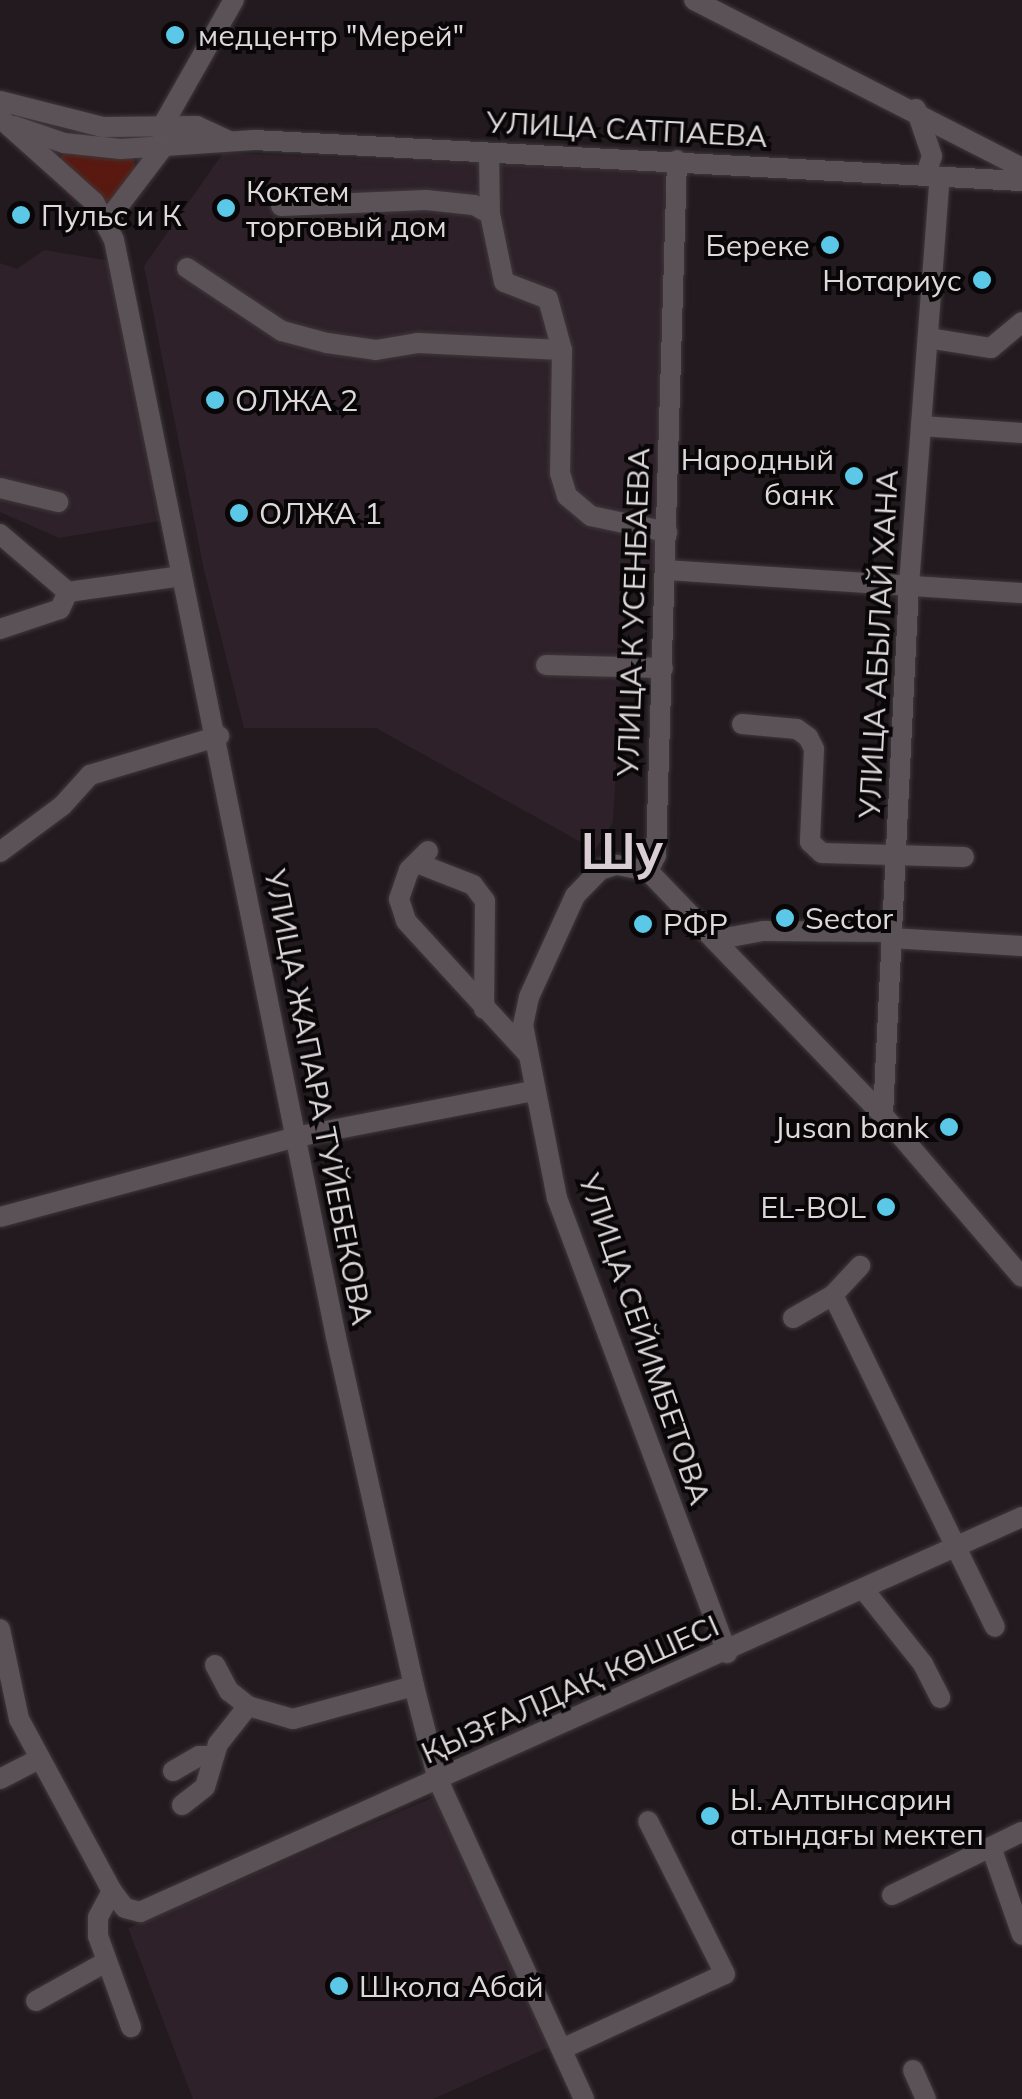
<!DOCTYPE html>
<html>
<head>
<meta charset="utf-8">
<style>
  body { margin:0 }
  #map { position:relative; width:1022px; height:2099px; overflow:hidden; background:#221a1e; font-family:Mulish,sans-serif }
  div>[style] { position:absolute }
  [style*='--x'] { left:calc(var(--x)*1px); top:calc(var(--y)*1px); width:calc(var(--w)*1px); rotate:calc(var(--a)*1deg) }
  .built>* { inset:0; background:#2e2129 }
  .green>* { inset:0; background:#591910 }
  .round { border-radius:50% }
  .roads { filter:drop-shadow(0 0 2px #3e383b) drop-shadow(0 0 2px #3e383b) }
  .minor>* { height:20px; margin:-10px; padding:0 10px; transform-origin:10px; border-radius:10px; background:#5b5257 }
  .dots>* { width:28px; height:28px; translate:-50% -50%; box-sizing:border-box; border:5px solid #090608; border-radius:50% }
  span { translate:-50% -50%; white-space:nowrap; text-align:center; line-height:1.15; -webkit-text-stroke:8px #090608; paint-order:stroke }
  .poi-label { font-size:30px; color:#ded8db }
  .left { translate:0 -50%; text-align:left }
  .right { translate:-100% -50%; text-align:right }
  .street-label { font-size:30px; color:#ded8db }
  .town-label { font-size:50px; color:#d9ced4; font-weight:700 }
</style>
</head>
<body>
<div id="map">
  <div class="built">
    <i style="clip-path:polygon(223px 153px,665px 172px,659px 571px,627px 569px,613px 822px,595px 850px,376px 728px,244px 728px,204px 570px,144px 266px)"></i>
    <i style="clip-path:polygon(44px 250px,117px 262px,161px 521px,59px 538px,0 512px,0 263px,17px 269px)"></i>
    <i style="clip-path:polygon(441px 1794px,554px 2045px,433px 2099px,193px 2099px,128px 1928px)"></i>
  </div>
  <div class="green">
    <i class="round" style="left:59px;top:131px;width:76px;height:76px"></i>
  </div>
  <div class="roads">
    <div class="minor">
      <i style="--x:694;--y:0;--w:369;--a:27.1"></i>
      <i style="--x:0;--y:101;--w:106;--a:14.2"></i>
      <i style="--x:103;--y:127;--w:94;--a:-0.6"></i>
      <i style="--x:197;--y:126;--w:35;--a:25"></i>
      <i style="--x:916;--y:109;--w:50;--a:71.2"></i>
      <i style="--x:932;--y:156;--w:20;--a:108"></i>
      <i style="--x:0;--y:118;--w:126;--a:41.8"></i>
      <i style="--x:94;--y:202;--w:43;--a:62.2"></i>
      <i style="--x:114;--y:240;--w:1119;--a:78.56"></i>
      <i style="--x:336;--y:1337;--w:358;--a:77.4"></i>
      <i style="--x:414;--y:1686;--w:97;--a:75.7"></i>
      <i style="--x:438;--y:1780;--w:351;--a:65.4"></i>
      <i style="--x:14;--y:126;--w:53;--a:18.8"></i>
      <i style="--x:64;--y:143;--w:57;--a:6"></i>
      <i style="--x:121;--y:149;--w:133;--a:-3.9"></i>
      <i style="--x:254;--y:140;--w:769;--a:3.06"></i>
      <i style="--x:160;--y:130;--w:150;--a:-60.4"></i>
      <i style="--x:489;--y:153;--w:61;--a:89.1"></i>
      <i style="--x:281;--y:206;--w:145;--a:-2.4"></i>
      <i style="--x:426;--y:200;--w:48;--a:5.9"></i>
      <i style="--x:474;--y:205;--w:18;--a:29"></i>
      <i style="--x:490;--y:214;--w:69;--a:78.4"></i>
      <i style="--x:504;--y:282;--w:47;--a:21.1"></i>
      <i style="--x:548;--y:299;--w:53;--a:74.6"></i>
      <i style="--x:562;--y:350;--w:123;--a:90.9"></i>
      <i style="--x:560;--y:473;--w:24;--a:73"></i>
      <i style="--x:567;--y:496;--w:31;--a:40"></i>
      <i style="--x:591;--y:516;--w:78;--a:11.9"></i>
      <i style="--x:107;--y:221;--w:89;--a:-52.7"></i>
      <i style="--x:187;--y:268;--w:114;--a:33.6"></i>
      <i style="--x:282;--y:331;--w:47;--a:14.9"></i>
      <i style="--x:327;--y:343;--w:49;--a:8.1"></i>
      <i style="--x:376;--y:350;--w:43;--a:-9.5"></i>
      <i style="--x:418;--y:343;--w:144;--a:2.8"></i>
      <i style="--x:928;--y:338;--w:64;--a:9"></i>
      <i style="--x:991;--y:348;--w:40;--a:-40"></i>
      <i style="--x:921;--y:426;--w:101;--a:4"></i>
      <i style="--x:0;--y:488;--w:60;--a:13.6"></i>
      <i style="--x:0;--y:534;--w:89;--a:40.5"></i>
      <i style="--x:68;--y:592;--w:115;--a:-8"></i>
      <i style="--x:666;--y:570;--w:357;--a:3.7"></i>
      <i style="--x:0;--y:629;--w:63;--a:-18.4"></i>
      <i style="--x:60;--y:609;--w:19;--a:-65"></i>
      <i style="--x:546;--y:665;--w:117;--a:1.5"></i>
      <i style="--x:742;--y:724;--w:55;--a:5.2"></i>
      <i style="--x:797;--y:729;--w:14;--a:36"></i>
      <i style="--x:808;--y:737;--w:13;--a:63"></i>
      <i style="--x:814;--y:749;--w:93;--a:92.5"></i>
      <i style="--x:810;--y:842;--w:16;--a:43"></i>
      <i style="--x:822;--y:853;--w:142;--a:1.6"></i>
      <i style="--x:428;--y:851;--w:27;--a:135"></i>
      <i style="--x:409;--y:870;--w:31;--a:109"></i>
      <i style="--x:399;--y:899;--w:23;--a:72"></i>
      <i style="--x:406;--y:921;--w:179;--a:47.5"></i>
      <i style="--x:0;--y:852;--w:77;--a:-36.6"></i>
      <i style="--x:62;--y:806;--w:42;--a:-47.9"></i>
      <i style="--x:90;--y:775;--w:135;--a:-16.8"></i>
      <i style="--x:417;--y:863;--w:60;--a:21.4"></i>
      <i style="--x:473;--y:885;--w:20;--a:53"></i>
      <i style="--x:485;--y:901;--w:108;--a:90.5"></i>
      <i style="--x:648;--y:871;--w:33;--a:-169"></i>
      <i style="--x:616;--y:865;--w:17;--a:163"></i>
      <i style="--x:600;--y:870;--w:36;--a:134"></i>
      <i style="--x:575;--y:896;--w:111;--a:114.5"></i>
      <i style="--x:529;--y:997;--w:29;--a:102"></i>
      <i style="--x:523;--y:1025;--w:176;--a:78.9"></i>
      <i style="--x:557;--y:1198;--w:486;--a:69.5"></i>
      <i style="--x:648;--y:871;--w:18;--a:-63"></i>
      <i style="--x:656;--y:855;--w:695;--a:-88.27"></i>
      <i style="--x:648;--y:871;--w:339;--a:46.1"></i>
      <i style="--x:883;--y:1115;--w:213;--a:49.4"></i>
      <i style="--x:891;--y:938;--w:131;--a:3.5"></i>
      <i style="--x:714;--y:940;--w:50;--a:-10.4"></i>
      <i style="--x:763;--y:931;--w:128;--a:0.4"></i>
      <i style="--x:883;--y:1115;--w:531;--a:-87.19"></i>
      <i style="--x:909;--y:585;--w:409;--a:-85.7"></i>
      <i style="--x:0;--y:1217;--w:307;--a:-15.1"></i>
      <i style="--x:296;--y:1137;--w:241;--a:-11"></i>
      <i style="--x:833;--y:1295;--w:369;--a:64"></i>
      <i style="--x:793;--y:1318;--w:46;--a:-29.9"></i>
      <i style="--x:833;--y:1295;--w:40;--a:-47"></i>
      <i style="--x:864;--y:1590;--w:95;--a:51.4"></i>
      <i style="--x:923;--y:1664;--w:38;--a:63"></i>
      <i style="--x:0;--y:1629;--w:92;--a:78.1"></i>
      <i style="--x:19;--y:1719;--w:196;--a:61.6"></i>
      <i style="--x:112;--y:1891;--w:21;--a:53"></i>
      <i style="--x:125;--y:1908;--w:16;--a:15"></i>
      <i style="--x:140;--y:1912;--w:966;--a:-24.13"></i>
      <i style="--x:215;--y:1665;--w:30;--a:62"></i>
      <i style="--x:229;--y:1691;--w:24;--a:38"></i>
      <i style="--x:248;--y:1706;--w:47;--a:16.1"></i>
      <i style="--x:293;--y:1719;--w:125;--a:-15.3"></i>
      <i style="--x:173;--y:1771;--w:30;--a:-30"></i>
      <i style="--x:199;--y:1756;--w:14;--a:0"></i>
      <i style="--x:0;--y:1779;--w:44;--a:-27.1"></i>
      <i style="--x:182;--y:1805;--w:29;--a:-38"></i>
      <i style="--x:205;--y:1787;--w:45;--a:-73.2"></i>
      <i style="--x:218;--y:1744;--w:48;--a:-51.7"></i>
      <i style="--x:991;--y:1847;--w:93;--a:70.6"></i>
      <i style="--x:112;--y:1891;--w:30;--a:118"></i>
      <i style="--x:98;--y:1917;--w:19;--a:90"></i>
      <i style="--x:98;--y:1936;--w:97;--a:70.1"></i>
      <i style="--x:892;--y:1895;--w:144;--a:-25.9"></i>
      <i style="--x:36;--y:2001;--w:80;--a:-29.1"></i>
      <i style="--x:562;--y:2049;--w:179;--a:-24.7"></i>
      <i style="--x:725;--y:1974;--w:171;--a:-116.7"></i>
      <i style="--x:913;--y:2070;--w:32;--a:66"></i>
    </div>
  </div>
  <div class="dots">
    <i style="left:175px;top:35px;background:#5ac8e6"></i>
    <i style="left:226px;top:208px;background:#5ac8e6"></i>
    <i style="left:21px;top:215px;background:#5ac8e6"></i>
    <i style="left:830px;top:245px;background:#5ac8e6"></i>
    <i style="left:982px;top:280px;background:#5ac8e6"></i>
    <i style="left:215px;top:400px;background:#5ac8e6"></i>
    <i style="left:854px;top:476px;background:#5ac8e6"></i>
    <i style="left:239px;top:513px;background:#5ac8e6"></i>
    <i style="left:785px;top:918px;background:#5ac8e6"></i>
    <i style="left:643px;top:924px;background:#5ac8e6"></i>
    <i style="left:949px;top:1127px;background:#5ac8e6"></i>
    <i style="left:886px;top:1207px;background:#5ac8e6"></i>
    <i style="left:710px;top:1816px;background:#5ac8e6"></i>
    <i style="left:339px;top:1986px;background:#5ac8e6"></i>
  </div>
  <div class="poi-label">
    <span class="left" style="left:198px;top:35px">медцентр "Мерей"</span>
    <span class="left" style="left:246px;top:208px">Коктем<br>торговый дом</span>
    <span class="left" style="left:41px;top:215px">Пульс и К</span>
    <span class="right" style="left:810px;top:245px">Береке</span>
    <span class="right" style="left:962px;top:280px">Нотариус</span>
    <span class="left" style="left:235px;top:400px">ОЛЖА 2</span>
    <span class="right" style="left:834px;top:476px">Народный<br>банк</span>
    <span class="left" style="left:259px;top:513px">ОЛЖА 1</span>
    <span class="left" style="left:805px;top:918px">Sector</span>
    <span class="left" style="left:663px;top:924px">РФР</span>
    <span class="right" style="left:929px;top:1127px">Jusan bank</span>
    <span class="right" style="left:866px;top:1207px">EL-BOL</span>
    <span class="left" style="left:730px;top:1816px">Ы. Алтынсарин<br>атындағы мектеп</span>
    <span class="left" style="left:359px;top:1986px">Школа Абай</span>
  </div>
  <div class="street-label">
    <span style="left:627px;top:129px;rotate:3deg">УЛИЦА САТПАЕВА</span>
    <span style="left:633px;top:612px;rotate:-88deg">УЛИЦА К УСЕНБАЕВА</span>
    <span style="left:878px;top:644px;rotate:-87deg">УЛИЦА АБЫЛАЙ ХАНА</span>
    <span style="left:319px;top:1097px;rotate:79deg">УЛИЦА ЖАПАРА ТУЙЕБЕКОВА</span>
    <span style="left:645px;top:1339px;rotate:71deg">УЛИЦА СЕЙИМБЕТОВА</span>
    <span style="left:570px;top:1689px;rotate:-24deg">ҚЫЗҒАЛДАҚ КӨШЕСІ</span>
  </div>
  <div class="town-label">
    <span style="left:622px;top:851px">Шу</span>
  </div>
</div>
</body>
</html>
